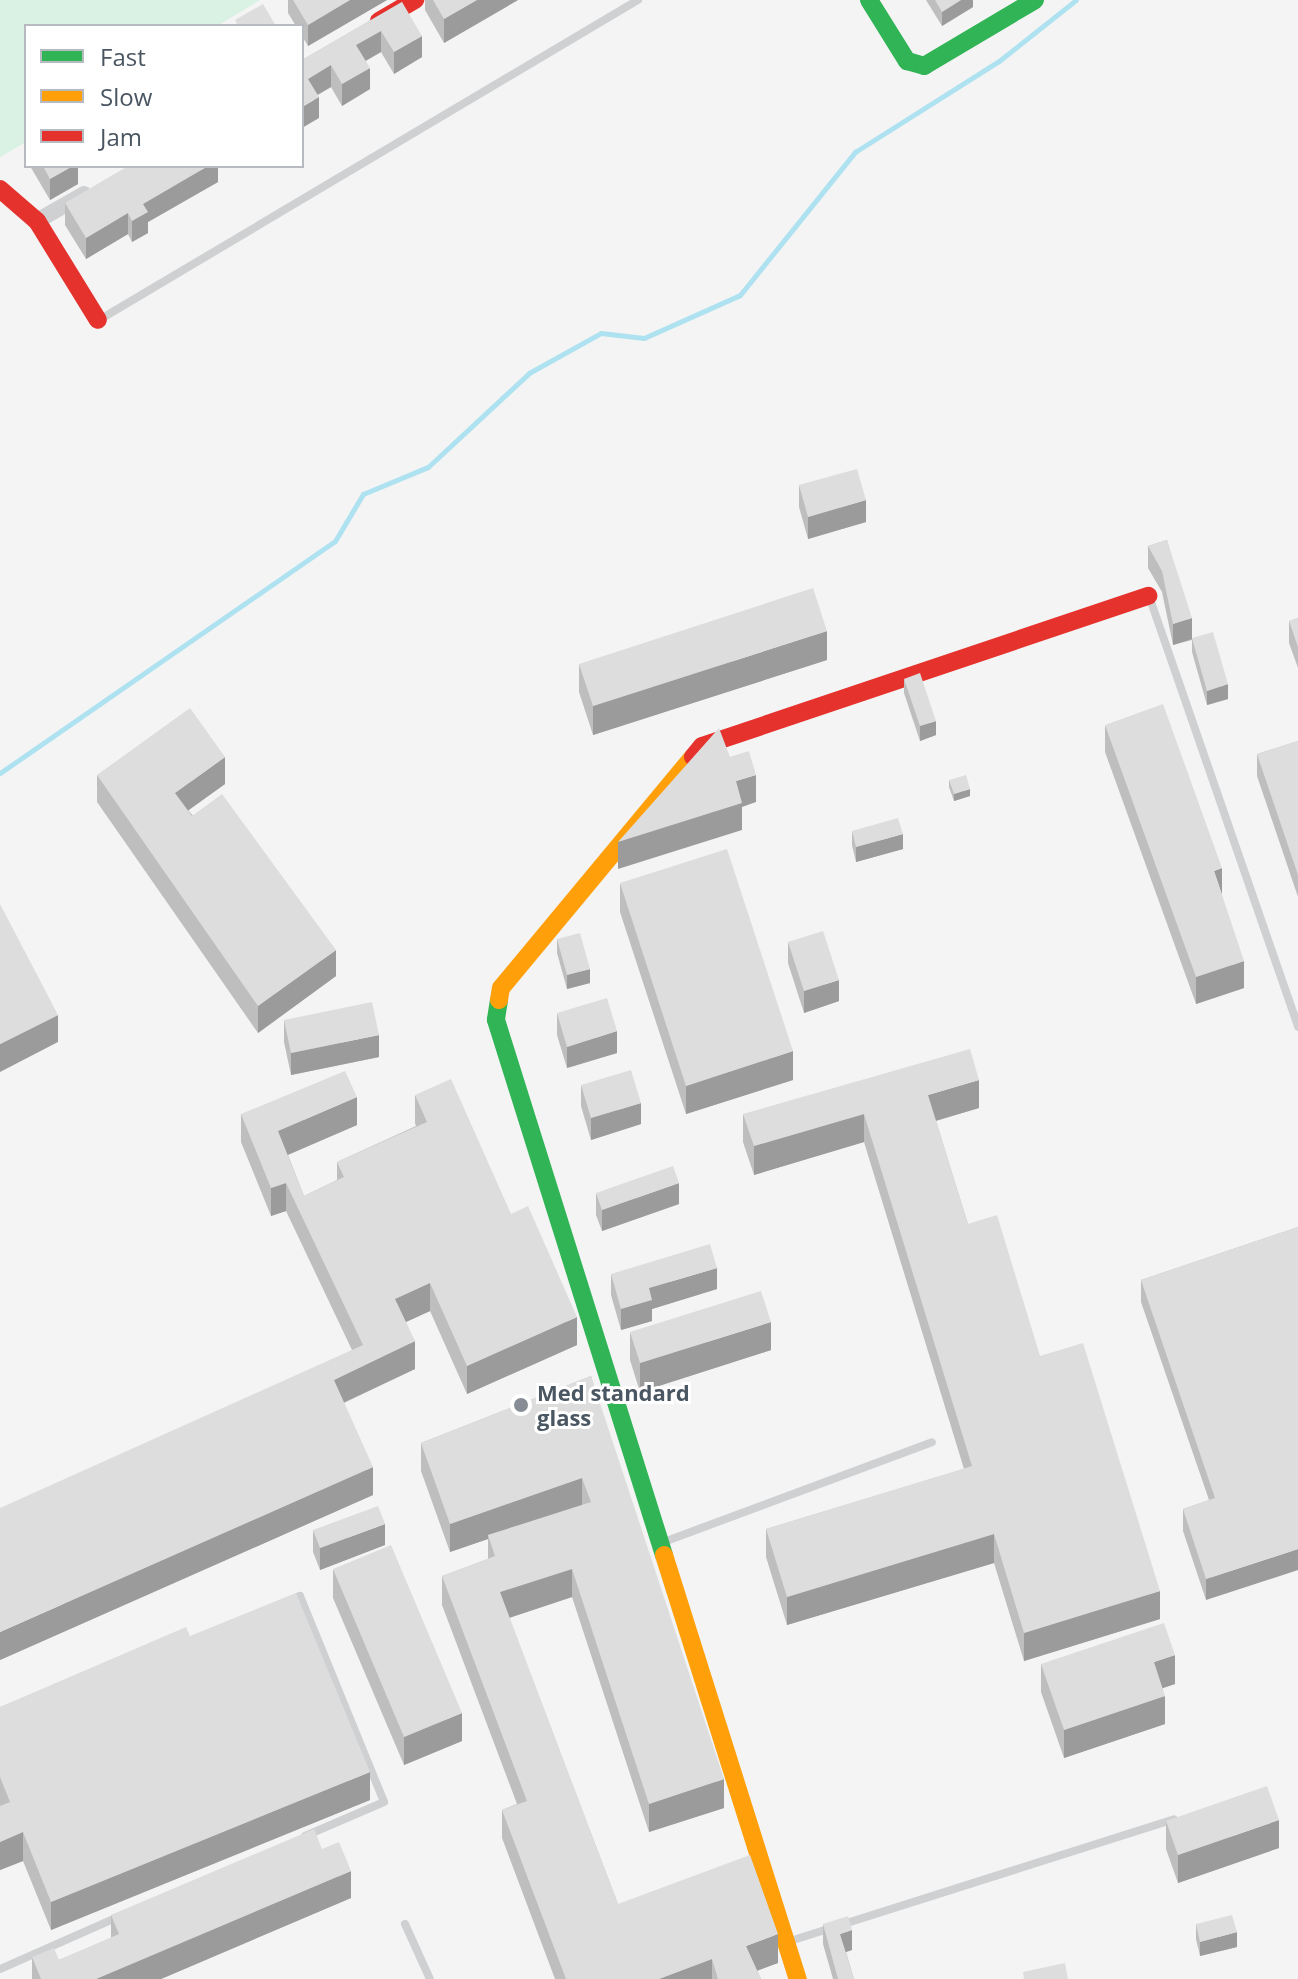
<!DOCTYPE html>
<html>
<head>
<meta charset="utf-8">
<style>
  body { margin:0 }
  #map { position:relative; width:1298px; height:1979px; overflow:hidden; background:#f4f4f4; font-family:"Open Sans",sans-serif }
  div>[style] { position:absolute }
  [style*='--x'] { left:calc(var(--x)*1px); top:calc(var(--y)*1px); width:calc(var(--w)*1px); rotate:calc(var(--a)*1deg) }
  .green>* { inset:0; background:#d9f2e3 }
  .stream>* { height:5px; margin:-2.5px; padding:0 2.5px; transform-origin:2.5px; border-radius:2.5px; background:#aee2f0 }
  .lane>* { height:8px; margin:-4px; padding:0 4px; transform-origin:4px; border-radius:4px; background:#ced0d2 }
  .street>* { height:16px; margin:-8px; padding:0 8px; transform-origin:8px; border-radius:8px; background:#ced0d2 }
  .fast>* { height:18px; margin:-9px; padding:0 9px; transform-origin:9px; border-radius:9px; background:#30b455 }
  .slow>* { height:18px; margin:-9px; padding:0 9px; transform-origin:9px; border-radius:9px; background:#ff9f0a }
  .jam>* { height:18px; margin:-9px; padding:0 9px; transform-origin:9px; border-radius:9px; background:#e5322d }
  .wall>* { inset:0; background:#bebebf }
  .shaded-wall>* { inset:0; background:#9b9b9b }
  .building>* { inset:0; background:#ddddde }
  .dots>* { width:22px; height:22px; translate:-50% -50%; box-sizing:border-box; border:4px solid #fff; border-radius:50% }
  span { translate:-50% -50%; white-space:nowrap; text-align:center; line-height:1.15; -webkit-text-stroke:6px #fff; paint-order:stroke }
  .poi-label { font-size:22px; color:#4a5661; font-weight:700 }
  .left { translate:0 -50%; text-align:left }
  .legend { position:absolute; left:24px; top:24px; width:280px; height:144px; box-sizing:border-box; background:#fff; border:2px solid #b7bbc0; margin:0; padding:10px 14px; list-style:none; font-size:24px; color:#4a5661 }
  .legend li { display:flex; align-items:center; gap:16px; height:40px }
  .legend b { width:40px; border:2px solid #b7bbc0 }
</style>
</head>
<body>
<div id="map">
  <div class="green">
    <i style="clip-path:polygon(0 0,260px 0,217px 26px,26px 26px,26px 142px,0 157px)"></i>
  </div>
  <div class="stream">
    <i style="--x:0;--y:773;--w:407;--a:-34.7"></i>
    <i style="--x:335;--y:541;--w:55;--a:-59.2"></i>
    <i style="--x:363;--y:494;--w:70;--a:-22.6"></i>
    <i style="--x:428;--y:467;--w:138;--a:-42.9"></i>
    <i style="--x:529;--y:373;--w:82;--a:-29.1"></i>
    <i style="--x:601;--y:333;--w:43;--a:6.6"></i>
    <i style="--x:644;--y:338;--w:105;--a:-24.1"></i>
    <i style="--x:740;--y:295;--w:184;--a:-51.2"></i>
    <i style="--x:855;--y:152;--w:170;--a:-32.3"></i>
    <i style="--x:999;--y:61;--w:98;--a:-38.4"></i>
  </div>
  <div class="lane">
    <i style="--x:99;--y:320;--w:627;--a:-30.7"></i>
    <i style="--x:1149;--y:596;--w:456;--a:70.9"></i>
    <i style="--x:661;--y:1543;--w:289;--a:-20.4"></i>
    <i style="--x:288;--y:1601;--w:13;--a:-23"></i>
    <i style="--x:300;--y:1596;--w:222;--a:67.8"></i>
    <i style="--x:384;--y:1802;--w:86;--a:156.7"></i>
    <i style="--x:405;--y:1924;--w:60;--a:65.6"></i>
    <i style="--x:787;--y:1942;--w:406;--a:-17.6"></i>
    <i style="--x:0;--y:1969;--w:131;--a:-23.8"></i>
  </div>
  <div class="street">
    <i style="--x:37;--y:221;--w:54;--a:-29.9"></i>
  </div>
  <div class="fast">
    <i style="--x:869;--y:0;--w:72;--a:58.1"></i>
    <i style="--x:907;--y:61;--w:18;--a:16"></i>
    <i style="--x:924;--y:66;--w:129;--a:-30.7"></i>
    <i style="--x:499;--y:1000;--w:20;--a:99"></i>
    <i style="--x:496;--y:1020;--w:561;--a:72.57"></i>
  </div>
  <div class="slow">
    <i style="--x:499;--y:1000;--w:12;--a:-81"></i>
    <i style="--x:501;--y:988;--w:300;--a:-50.3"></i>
    <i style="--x:664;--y:1555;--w:445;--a:72.5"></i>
  </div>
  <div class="jam">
    <i style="--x:379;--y:21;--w:42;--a:-30.3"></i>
    <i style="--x:0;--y:189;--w:49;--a:40.9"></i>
    <i style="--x:37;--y:221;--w:116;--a:58.4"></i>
    <i style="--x:693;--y:757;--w:14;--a:-51"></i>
    <i style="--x:702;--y:746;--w:471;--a:-18.6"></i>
  </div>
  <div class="wall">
    <i style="clip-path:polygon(288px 0,387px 0,308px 46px,302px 36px,302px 26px,296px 26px,288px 13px)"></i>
    <i style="clip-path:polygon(425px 0,518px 0,444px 43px,425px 10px)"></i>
    <i style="clip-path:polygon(926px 0,973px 0,973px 7px,942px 26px)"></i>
    <i style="clip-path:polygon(402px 2px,422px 57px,394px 74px,381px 52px,366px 61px,370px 89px,342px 106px,331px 87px,318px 95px,319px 118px,302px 60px)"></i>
    <i style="clip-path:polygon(30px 166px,78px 166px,78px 184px,50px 200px)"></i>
    <i style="clip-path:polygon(218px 166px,218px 182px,148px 222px,148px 233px,132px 242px,128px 234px,86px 259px,65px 225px,65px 203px)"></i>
    <i style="clip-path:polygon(799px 485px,866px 522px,808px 539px,799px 507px)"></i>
    <i style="clip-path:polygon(1167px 540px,1192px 638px,1228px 699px,1207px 705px,1192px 652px,1192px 640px,1173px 645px,1162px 592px,1148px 568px,1148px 546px)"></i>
    <i style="clip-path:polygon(1298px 618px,1298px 668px,1289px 643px,1289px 621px)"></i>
    <i style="clip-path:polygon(827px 660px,593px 735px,579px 692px,579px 664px)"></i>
    <i style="clip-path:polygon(904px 679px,936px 735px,920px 741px,904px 693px)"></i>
    <i style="clip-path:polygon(1105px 725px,1244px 988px,1196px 1004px,1105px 752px)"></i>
    <i style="clip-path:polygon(1298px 741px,1298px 897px,1257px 776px,1257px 754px)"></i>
    <i style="clip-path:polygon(97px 775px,225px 784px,188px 810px,336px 976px,258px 1033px,97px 802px)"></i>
    <i style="clip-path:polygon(949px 780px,970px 796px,954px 801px,949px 787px)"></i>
    <i style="clip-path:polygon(852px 831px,903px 849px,856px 862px,852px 845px)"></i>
    <i style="clip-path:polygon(620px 883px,793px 1080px,686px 1114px,620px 912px)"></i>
    <i style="clip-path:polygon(557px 939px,590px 983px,567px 989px,557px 953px)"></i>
    <i style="clip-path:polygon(788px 942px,839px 1001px,804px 1013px,788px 963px)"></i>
    <i style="clip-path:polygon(557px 1013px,617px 1053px,567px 1068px,557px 1035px)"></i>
    <i style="clip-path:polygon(284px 1020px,379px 1057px,291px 1075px,284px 1042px)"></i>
    <i style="clip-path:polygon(581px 1085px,641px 1124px,591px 1140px,581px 1106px)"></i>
    <i style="clip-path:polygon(415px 1095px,511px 1214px,577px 1345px,467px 1394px,430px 1311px,406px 1322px,415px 1369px,344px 1403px,373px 1495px,0 1660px,352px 1350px,286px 1211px,271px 1216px,241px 1142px,241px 1114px,357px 1125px,288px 1155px,304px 1196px,337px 1180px,337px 1162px,416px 1126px,415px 1123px)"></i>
    <i style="clip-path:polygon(979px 1108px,936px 1121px,968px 1224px,1040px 1356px,1160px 1619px,1024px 1661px,994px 1563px,787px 1625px,766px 1557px,766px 1529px,964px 1469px,864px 1142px,754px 1175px,743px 1142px,743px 1114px)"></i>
    <i style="clip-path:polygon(596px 1193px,679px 1204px,602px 1231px,596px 1215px)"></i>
    <i style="clip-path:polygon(1298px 1227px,1206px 1600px,1183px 1531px,1183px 1509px,1209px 1500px,1141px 1302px,1141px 1280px)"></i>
    <i style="clip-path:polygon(611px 1274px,717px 1289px,652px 1309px,652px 1321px,621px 1330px,611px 1295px)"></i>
    <i style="clip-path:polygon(630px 1332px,771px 1350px,640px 1392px,630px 1360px)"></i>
    <i style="clip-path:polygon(591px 1376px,724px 1808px,649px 1832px,572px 1597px,509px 1618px,618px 1904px,778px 1963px,757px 1970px,761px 1979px,555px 1979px,502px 1838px,502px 1810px,517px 1804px,442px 1605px,442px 1576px,488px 1559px,488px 1539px,450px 1552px,421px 1471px,421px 1443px)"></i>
    <i style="clip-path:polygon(313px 1530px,385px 1545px,320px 1570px,313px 1552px)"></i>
    <i style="clip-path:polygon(333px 1569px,462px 1741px,404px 1765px,333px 1598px)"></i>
    <i style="clip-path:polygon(190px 1636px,370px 1800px,51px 1930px,23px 1861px,0 1870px,0 1707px)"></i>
    <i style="clip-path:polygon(1041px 1664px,1175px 1684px,1163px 1688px,1165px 1724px,1064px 1758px,1041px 1692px)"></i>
    <i style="clip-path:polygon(1166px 1821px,1279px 1848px,1178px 1883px,1166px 1849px)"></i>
    <i style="clip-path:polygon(322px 1849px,351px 1898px,161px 1979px,32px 1979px,32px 1957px,59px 1960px,111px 1938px,111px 1915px)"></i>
    <i style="clip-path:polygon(823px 1924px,852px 1950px,846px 1952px,854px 1979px,833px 1979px,823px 1944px)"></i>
    <i style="clip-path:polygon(1196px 1924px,1237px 1947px,1200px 1956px,1196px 1939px)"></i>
  </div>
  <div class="shaded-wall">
    <i style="clip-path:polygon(350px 0,387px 0,308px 46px,308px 25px)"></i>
    <i style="clip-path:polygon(477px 0,518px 0,444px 43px,444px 19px)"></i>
    <i style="clip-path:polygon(961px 0,973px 0,973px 7px,942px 26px,942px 12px)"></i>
    <i style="clip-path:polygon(381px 31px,381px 52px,356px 66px,356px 45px)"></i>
    <i style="clip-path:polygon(422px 36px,422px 57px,394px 74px,394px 52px)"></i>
    <i style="clip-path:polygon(331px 65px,331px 87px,308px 100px,308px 79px)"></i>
    <i style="clip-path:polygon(370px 68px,370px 89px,342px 106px,342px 84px)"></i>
    <i style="clip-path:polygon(319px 97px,319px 118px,302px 128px,302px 107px)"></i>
    <i style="clip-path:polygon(73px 166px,78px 166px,78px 184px,50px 200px,50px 179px)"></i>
    <i style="clip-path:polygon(208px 166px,218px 166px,218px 182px,148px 222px,148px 233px,132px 242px,132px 221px,143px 204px)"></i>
    <i style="clip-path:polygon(128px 213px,128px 234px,86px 259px,86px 238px)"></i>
    <i style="clip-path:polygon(866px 500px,866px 522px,808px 539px,808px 517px)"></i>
    <i style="clip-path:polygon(1192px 618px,1192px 639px,1173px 645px,1173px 624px)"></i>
    <i style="clip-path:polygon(827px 631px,827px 660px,593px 735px,593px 706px)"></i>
    <i style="clip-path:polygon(1228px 684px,1228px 699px,1207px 705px,1207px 691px)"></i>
    <i style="clip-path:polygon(936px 721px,936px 735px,920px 741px,920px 726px)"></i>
    <i style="clip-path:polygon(225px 757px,225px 784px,175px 820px,175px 793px)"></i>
    <i style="clip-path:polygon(756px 775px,756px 802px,742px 807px,742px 830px,618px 869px,618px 842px,736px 781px)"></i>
    <i style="clip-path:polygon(970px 789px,970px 796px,954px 801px,954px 794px)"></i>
    <i style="clip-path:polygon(903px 834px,903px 849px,856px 862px,856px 847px)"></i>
    <i style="clip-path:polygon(1222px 868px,1222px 895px,1214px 871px)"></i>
    <i style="clip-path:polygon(336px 950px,336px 976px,258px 1033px,258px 1006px)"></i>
    <i style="clip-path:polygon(1244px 961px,1244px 988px,1196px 1004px,1196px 977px)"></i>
    <i style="clip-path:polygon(590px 969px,590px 983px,567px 989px,567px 975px)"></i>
    <i style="clip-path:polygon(839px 980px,839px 1001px,804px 1013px,804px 991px)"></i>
    <i style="clip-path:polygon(58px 1015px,58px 1042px,0 1072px,0 1044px)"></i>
    <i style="clip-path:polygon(617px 1031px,617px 1053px,567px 1068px,567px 1047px)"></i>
    <i style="clip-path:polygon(379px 1035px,379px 1057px,291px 1075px,291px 1053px)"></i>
    <i style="clip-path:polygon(793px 1051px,793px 1080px,686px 1114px,686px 1086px)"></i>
    <i style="clip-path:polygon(979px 1080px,979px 1108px,928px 1123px,928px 1095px)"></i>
    <i style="clip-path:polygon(357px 1097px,357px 1125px,278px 1159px,278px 1131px)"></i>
    <i style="clip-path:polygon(641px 1103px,641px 1124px,591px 1140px,591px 1118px)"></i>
    <i style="clip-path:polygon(864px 1114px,864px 1142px,754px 1175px,754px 1146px)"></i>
    <i style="clip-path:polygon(286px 1183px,286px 1211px,271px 1216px,271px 1188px)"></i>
    <i style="clip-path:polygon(679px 1183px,679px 1204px,602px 1231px,602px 1210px)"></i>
    <i style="clip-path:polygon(717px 1268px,717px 1289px,652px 1309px,652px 1321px,621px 1330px,621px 1309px,649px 1288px)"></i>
    <i style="clip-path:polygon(430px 1283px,430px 1311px,395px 1327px,395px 1299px)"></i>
    <i style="clip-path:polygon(577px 1317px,577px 1345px,467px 1394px,467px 1366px)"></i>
    <i style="clip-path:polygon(771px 1322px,771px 1350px,640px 1392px,640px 1363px)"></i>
    <i style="clip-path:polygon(415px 1341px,415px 1369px,334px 1407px,334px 1380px)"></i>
    <i style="clip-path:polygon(373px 1467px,373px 1495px,0 1660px,0 1632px)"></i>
    <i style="clip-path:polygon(582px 1478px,582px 1506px,488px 1535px,488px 1539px,450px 1552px,450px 1524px)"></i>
    <i style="clip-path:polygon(385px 1524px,385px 1545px,320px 1570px,320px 1548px)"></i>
    <i style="clip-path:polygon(994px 1534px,994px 1563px,787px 1625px,787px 1597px)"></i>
    <i style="clip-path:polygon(1298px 1549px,1298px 1570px,1206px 1600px,1206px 1579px)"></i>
    <i style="clip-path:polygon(572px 1569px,572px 1597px,500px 1621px,500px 1592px)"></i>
    <i style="clip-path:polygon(1160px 1591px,1160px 1619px,1024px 1661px,1024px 1633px)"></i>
    <i style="clip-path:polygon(1175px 1655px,1175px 1684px,1154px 1691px,1154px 1662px)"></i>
    <i style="clip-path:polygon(1165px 1696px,1165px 1724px,1064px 1758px,1064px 1730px)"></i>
    <i style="clip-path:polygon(462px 1713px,462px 1741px,404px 1765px,404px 1737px)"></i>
    <i style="clip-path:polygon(370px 1772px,370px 1800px,51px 1930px,51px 1902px)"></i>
    <i style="clip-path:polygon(724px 1779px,724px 1808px,649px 1832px,649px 1804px)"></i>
    <i style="clip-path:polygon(1279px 1820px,1279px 1848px,1178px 1883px,1178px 1855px)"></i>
    <i style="clip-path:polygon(23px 1832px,23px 1861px,0 1870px,0 1842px)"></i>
    <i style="clip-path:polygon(351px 1871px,351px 1898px,161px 1979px,96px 1979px)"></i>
    <i style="clip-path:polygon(852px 1930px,852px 1950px,840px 1954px,840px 1934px)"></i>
    <i style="clip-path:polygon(1237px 1932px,1237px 1947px,1200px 1956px,1200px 1942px)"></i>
    <i style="clip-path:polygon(778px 1934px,778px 1963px,746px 1975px,746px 1946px)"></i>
    <i style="clip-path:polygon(712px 1959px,712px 1979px,659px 1979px)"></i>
  </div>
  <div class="building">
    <i style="clip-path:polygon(293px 0,350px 0,308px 25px)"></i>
    <i style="clip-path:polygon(433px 0,477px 0,444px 19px)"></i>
    <i style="clip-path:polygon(935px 0,961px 0,942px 12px)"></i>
    <i style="clip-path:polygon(402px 2px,422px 36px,394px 52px,381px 31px,356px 45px,370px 68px,342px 84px,331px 65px,308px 79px,319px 97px,302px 107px,302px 60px)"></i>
    <i style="clip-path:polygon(263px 4px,276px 26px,238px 26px,235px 20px)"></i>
    <i style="clip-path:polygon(43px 166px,73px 166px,50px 179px)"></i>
    <i style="clip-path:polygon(128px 166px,208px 166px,143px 204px,148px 212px,132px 221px,128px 213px,86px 238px,65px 203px)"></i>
    <i style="clip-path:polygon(857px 469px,866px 500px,808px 517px,799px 485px)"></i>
    <i style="clip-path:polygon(1167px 540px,1192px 618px,1173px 624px,1162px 571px,1148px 546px)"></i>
    <i style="clip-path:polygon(813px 588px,827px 631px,593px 706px,579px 664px)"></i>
    <i style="clip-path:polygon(1298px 618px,1298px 647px,1289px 621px)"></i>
    <i style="clip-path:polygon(1213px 632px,1228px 684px,1207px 691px,1192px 638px)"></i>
    <i style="clip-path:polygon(920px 673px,936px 721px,920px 726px,904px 679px)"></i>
    <i style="clip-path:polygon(1163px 704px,1222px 868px,1214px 871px,1244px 961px,1196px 977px,1105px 725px)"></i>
    <i style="clip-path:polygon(190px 708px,225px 757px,175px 793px,192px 816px,222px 794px,336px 950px,258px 1006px,97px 775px)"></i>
    <i style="clip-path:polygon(719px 728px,730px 757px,749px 751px,756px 775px,736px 781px,742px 803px,618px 842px)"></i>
    <i style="clip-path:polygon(1298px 741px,1298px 875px,1257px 754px)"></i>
    <i style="clip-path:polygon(966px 775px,970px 789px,954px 794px,949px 780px)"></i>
    <i style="clip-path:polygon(898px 818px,903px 834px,856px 847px,852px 831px)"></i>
    <i style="clip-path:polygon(727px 849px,793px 1051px,686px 1086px,620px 883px)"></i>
    <i style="clip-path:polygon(0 904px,58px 1015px,0 1044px)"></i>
    <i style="clip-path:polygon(823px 931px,839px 980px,804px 991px,788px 942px)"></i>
    <i style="clip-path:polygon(580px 933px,590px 969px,567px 975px,557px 939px)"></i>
    <i style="clip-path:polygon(607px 998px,617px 1031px,567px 1047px,557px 1013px)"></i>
    <i style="clip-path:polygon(372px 1002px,379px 1035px,291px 1053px,284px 1020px)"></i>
    <i style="clip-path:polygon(970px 1049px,979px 1080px,928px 1095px,968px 1224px,997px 1215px,1040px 1356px,1083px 1343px,1160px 1591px,1024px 1633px,994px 1534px,787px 1597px,766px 1529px,972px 1466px,864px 1114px,754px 1146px,743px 1114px)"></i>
    <i style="clip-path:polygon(631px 1070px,641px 1103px,591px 1118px,581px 1085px)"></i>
    <i style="clip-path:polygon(345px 1071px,357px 1097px,278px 1131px,304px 1196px,344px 1177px,337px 1162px,427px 1122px,415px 1095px,451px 1079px,511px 1214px,528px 1206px,577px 1317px,467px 1366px,430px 1283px,395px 1299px,415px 1341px,334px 1380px,373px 1467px,0 1632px,0 1508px,363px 1345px,286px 1183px,271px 1188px,241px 1114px)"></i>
    <i style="clip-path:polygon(673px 1166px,679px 1183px,602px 1210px,596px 1193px)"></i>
    <i style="clip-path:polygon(1298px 1227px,1298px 1549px,1206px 1579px,1183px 1509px,1215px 1498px,1141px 1280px)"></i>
    <i style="clip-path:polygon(710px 1244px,717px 1268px,649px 1288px,652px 1300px,621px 1309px,611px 1274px)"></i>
    <i style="clip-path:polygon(761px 1291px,771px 1322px,640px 1363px,630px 1332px)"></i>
    <i style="clip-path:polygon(591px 1376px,724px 1779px,649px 1804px,572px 1569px,500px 1592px,618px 1904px,750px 1855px,778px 1934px,746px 1946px,761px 1979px,718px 1979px,712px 1959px,659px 1979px,566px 1979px,502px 1810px,527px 1801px,442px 1576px,495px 1556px,488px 1535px,591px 1502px,582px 1478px,450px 1524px,421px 1443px)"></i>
    <i style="clip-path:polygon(378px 1506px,385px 1524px,320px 1548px,313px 1530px)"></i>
    <i style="clip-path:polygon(391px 1545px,462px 1713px,404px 1737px,333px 1569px)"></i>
    <i style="clip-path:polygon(296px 1593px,370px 1772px,51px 1902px,23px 1832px,0 1842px,0 1806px,10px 1802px,0 1777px,0 1707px,186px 1627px,190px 1636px)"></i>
    <i style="clip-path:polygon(1164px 1623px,1175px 1655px,1154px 1662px,1165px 1696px,1064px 1730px,1041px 1664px)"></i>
    <i style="clip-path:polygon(1267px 1786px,1279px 1820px,1178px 1855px,1166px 1821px)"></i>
    <i style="clip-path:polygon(314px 1829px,322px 1849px,339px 1842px,351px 1871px,96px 1979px,41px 1979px,32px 1957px,54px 1948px,59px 1960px,119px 1934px,111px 1915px)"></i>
    <i style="clip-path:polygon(1232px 1915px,1237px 1932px,1200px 1942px,1196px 1924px)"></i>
    <i style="clip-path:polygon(848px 1916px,852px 1930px,840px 1934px,854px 1979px,838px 1979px,823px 1924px)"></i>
    <i style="clip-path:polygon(1065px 1963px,1068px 1979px,1024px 1979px,1023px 1972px)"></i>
  </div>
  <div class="dots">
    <i style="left:521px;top:1405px;background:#868d94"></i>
  </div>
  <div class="poi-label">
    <span class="left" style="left:537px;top:1405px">Med standard<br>glass</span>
  </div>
  <ul class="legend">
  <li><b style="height:10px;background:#30b455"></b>Fast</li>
  <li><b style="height:10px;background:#ff9f0a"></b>Slow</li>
  <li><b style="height:10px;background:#e5322d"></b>Jam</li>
  </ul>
</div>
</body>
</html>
